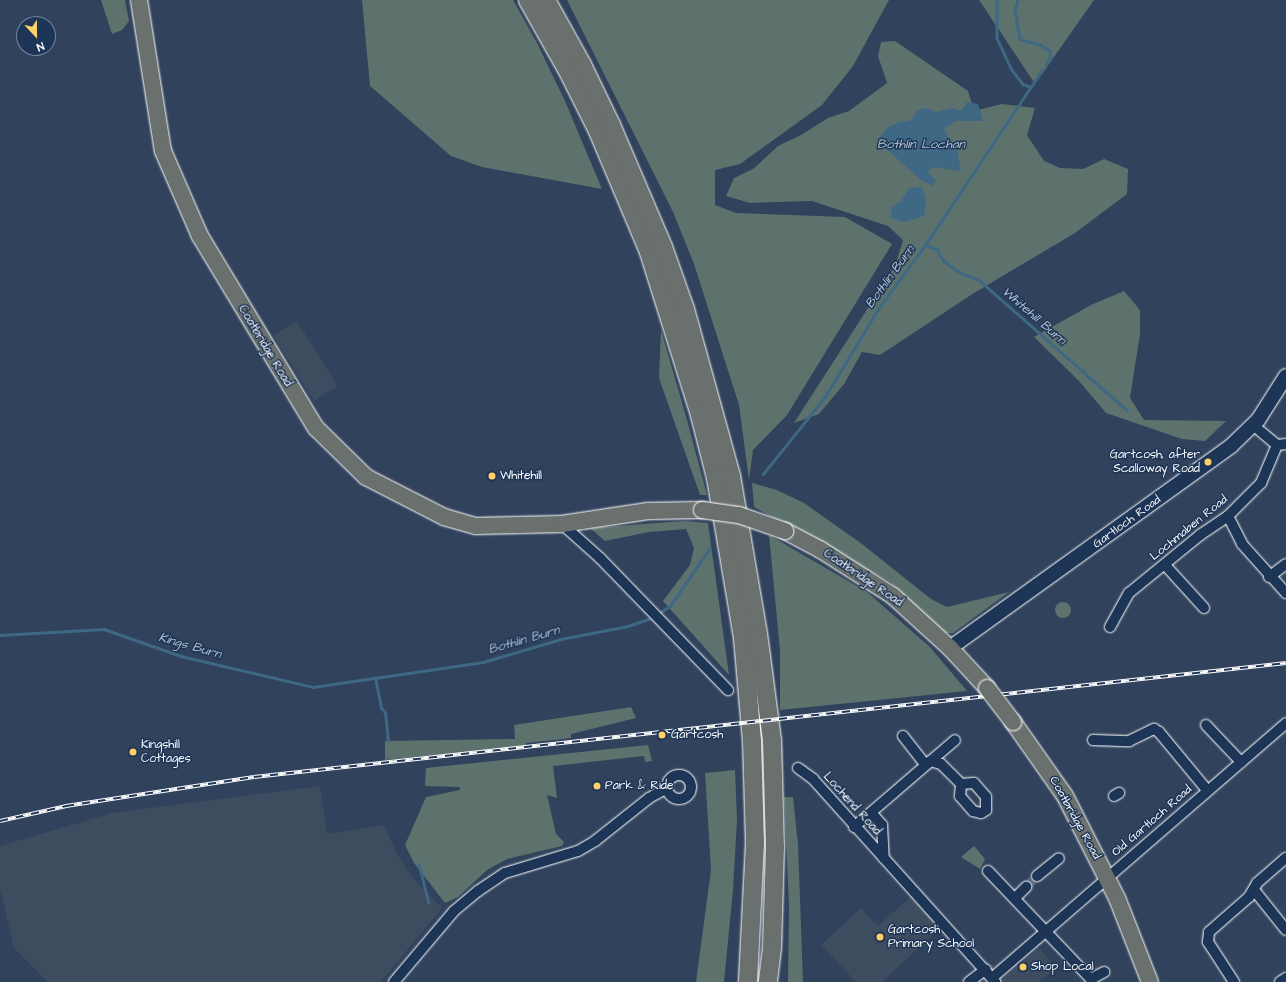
<!DOCTYPE html>
<html>
<head>
<meta charset="utf-8">
<style>
  body { margin:0 }
  #map { position:relative; width:1286px; height:982px; overflow:hidden; background:#30425c; font-family:"Architects Daughter",sans-serif }
  div>[style] { position:absolute }
  [style*='--x'] { left:calc(var(--x)*1px); top:calc(var(--y)*1px); width:calc(var(--w)*1px); rotate:calc(var(--a)*1deg) }
  .built>* { inset:0; background:#3d4c5f }
  .green>* { inset:0; background:#5d726d }
  .round { border-radius:50% }
  .water>* { inset:0; background:#3e6884 }
  .stream>* { height:2.5px; margin:-1.25px; padding:0 1.25px; transform-origin:1.25px; border-radius:1.25px; background:#3e6884 }
  .minor-tunnel>* { height:10px; margin-top:-5px; transform-origin:0; background:repeating-linear-gradient(90deg,#4f5e74 0 10px,transparent 0 15px) }
  .roads { filter:drop-shadow(0 0 1px #fff) drop-shadow(0 0 1px #fff) }
  .minor>* { height:10px; margin:-5px; padding:0 5px; transform-origin:5px; border-radius:5px; background:#1d3557 }
  .minor>.ring { margin:-5px; padding:0; box-sizing:content-box; background:none; border:10px solid #1d3557; border-radius:50% }
  .secondary>* { height:14px; margin:-7px; padding:0 7px; transform-origin:7px; border-radius:7px; background:#1d3557 }
  .primary>* { height:16px; margin:-8px; padding:0 8px; transform-origin:8px; border-radius:8px; background:#6a706d }
  .motorway>* { height:18px; margin:-9px; padding:0 9px; transform-origin:9px; border-radius:9px; background:#6a706d }
  .rail>* { height:4px; margin-top:-2px; transform-origin:0; background:repeating-linear-gradient(90deg,#1d3557 0 8px,#fff 0 16px); box-sizing:border-box; border-block:1px solid #fff }
  .bridges { filter:drop-shadow(0 0 1px #fff) drop-shadow(0 0 1px #fff) }
  .primary-bridge>* { height:16px; margin:-8px; padding:0 8px; transform-origin:8px; border-radius:8px; background:#6a706d }
  .dots>* { width:11px; height:11px; translate:-50% -50%; box-sizing:border-box; border:2px solid #1d3557; border-radius:50% }
  span { translate:-50% -50%; white-space:nowrap; text-align:center; line-height:1.15; -webkit-text-stroke:3px #1d3557; paint-order:stroke }
  .street-label { font-size:12px; color:#fff }
  .poi-label { font-size:12px; color:#fff }
  .right { translate:-100% -50%; text-align:right }
  .left { translate:0 -50%; text-align:left }
  .water-label { font-size:13px; color:#b2c3ce; font-style:italic }
  .north { position:absolute; left:16px; top:16px; width:40px; height:40px; box-sizing:border-box; background:#1d3557; border:1px solid #77869a; border-radius:50%; rotate:158deg; font-size:11px; font-weight:700; line-height:16px; text-align:center; color:#fff }
  .north::after { content:''; display:block; margin:auto; width:14px; height:18px; background:#ffd166; clip-path:polygon(50% 0,100% 100%,50% 72%,0 100%) }
</style>
</head>
<body>
<div id="map">
  <div class="built">
    <i style="clip-path:polygon(297px 321px,338px 386px,314px 401px,273px 335px)"></i>
    <i style="clip-path:polygon(320px 786px,327px 834px,384px 825px,397px 854px,413px 878px,442px 908px,381px 982px,48px 982px,14px 948px,0 889px,0 846px,112px 813px)"></i>
    <i style="clip-path:polygon(910px 897px,940px 928px,882px 982px,856px 982px,821px 945px,861px 908px,878px 926px)"></i>
    <i style="clip-path:polygon(1039px 948px,1056px 968px,1039px 982px,1003px 982px,1001px 980px)"></i>
  </div>
  <div class="green">
    <i style="clip-path:polygon(101px 0,125px 0,129px 21px,122px 30px,112px 34px)"></i>
    <i style="clip-path:polygon(362px 0,513px 0,537px 43px,565px 101px,602px 189px,482px 167px,451px 156px,370px 86px)"></i>
    <i style="clip-path:polygon(567px 0,889px 0,853px 66px,822px 105px,740px 164px,715px 170px,715px 205px,736px 213px,845px 217px,892px 244px,787px 415px,753px 450px,749px 480px,739px 405px,694px 264px,673px 212px)"></i>
    <i style="clip-path:polygon(979px 0,1094px 0,1035px 84px)"></i>
    <i style="clip-path:polygon(895px 41px,968px 91px,974px 111px,1002px 104px,1035px 108px,1027px 135px,1044px 161px,1060px 168px,1083px 169px,1104px 159px,1128px 169px,1127px 194px,1075px 233px,974px 293px,880px 355px,862px 352px,844px 384px,819px 414px,794px 423px,895px 266px,903px 240px,888px 226px,812px 201px,750px 203px,726px 196px,734px 178px,753px 169px,778px 146px,801px 135px,828px 118px,849px 111px,887px 83px,878px 56px,881px 42px)"></i>
    <i style="clip-path:polygon(1124px 291px,1140px 310px,1140px 334px,1130px 398px,1144px 420px,1226px 421px,1205px 441px,1182px 439px,1106px 413px,1079px 381px,1034px 337px,1091px 305px)"></i>
    <i style="clip-path:polygon(661px 330px,687px 420px,707px 495px,700px 495px,659px 378px)"></i>
    <i style="clip-path:polygon(752px 483px,777px 490px,804px 503px,862px 544px,931px 599px,947px 607px,1009px 592px,953px 633px,945px 633px,890px 582px,754px 507px)"></i>
    <i style="clip-path:polygon(685px 521px,708px 523px,729px 675px,663px 601px,690px 565px,694px 548px,686px 529px,649px 532px,605px 541px,590px 528px)"></i>
    <i style="clip-path:polygon(769px 535px,867px 592px,930px 647px,967px 691px,780px 710px,780px 651px)"></i>
    <i class="round" style="left:1055px;top:602px;width:16px;height:16px"></i>
    <i style="clip-path:polygon(631px 707px,636px 718px,571px 734px,571px 738px,526px 743px,526px 747px,385px 760px,385px 741px,515px 739px,514px 725px)"></i>
    <i style="clip-path:polygon(648px 745px,652px 761px,645px 762px,644px 756px,553px 766px,557px 798px,547px 795px,556px 834px,564px 842px,562px 846px,507px 859px,487px 870px,458px 897px,445px 903px,414px 863px,405px 845px,426px 797px,460px 790px,460px 787px,425px 786px,426px 768px)"></i>
    <i style="clip-path:polygon(735px 770px,737px 819px,733px 890px,724px 982px,696px 982px,711px 870px,705px 773px)"></i>
    <i style="clip-path:polygon(784px 797px,793px 797px,798px 844px,803px 982px,788px 982px,789px 905px)"></i>
    <i style="clip-path:polygon(974px 846px,985px 859px,980px 869px,961px 857px)"></i>
  </div>
  <div class="water">
    <i style="clip-path:polygon(967px 102px,978px 104px,983px 121px,955px 121px,944px 130px,957px 150px,961px 171px,932px 167px,928px 172px,936px 181px,932px 186px,920px 179px,883px 146px,880px 137px,887px 128px,899px 122px,910px 121px,918px 110px,926px 108px,937px 112px,952px 108px,961px 111px)"></i>
    <i style="clip-path:polygon(917px 187px,923px 189px,926px 201px,924px 216px,905px 222px,891px 218px,892px 207px,902px 200px,908px 189px)"></i>
  </div>
  <div class="stream">
    <i style="--x:997;--y:0;--w:38;--a:90"></i>
    <i style="--x:997;--y:38;--w:35;--a:65"></i>
    <i style="--x:1012;--y:70;--w:18;--a:52"></i>
    <i style="--x:1023;--y:84;--w:8;--a:23"></i>
    <i style="--x:1018;--y:0;--w:10;--a:107"></i>
    <i style="--x:1015;--y:10;--w:29;--a:80"></i>
    <i style="--x:1020;--y:39;--w:22;--a:16"></i>
    <i style="--x:1041;--y:45;--w:11;--a:34"></i>
    <i style="--x:1050;--y:51;--w:6;--a:81"></i>
    <i style="--x:1051;--y:57;--w:9;--a:122"></i>
    <i style="--x:925;--y:245;--w:13;--a:18"></i>
    <i style="--x:937;--y:249;--w:14;--a:60"></i>
    <i style="--x:944;--y:261;--w:19;--a:36"></i>
    <i style="--x:959;--y:272;--w:22;--a:22"></i>
    <i style="--x:979;--y:280;--w:197;--a:41.3"></i>
    <i style="--x:763;--y:474;--w:99;--a:-51.2"></i>
    <i style="--x:825;--y:397;--w:103;--a:-58.9"></i>
    <i style="--x:878;--y:309;--w:79;--a:-53.7"></i>
    <i style="--x:925;--y:245;--w:211;--a:-56.2"></i>
    <i style="--x:658;--y:614;--w:14;--a:-34"></i>
    <i style="--x:670;--y:606;--w:69;--a:-55.6"></i>
    <i style="--x:0;--y:635;--w:104;--a:-3.3"></i>
    <i style="--x:104;--y:629;--w:82;--a:19.3"></i>
    <i style="--x:181;--y:656;--w:136;--a:13.2"></i>
    <i style="--x:313;--y:687;--w:63;--a:-8.3"></i>
    <i style="--x:388;--y:741;--w:28;--a:-96"></i>
    <i style="--x:385;--y:713;--w:6;--a:-129"></i>
    <i style="--x:381;--y:708;--w:31;--a:-101"></i>
    <i style="--x:375;--y:678;--w:109;--a:-8.4"></i>
    <i style="--x:483;--y:662;--w:81;--a:-16.4"></i>
    <i style="--x:561;--y:639;--w:68;--a:-11"></i>
    <i style="--x:628;--y:626;--w:28;--a:-19"></i>
    <i style="--x:419;--y:864;--w:40;--a:75.6"></i>
  </div>
  <div class="minor-tunnel">
    <i style="--x:1026;--y:887;--w:16;--a:-45"></i>
  </div>
  <div class="roads">
    <div class="minor">
      <i style="--x:1253;--y:425;--w:31;--a:40"></i>
      <i style="--x:1277;--y:445;--w:9;--a:-6"></i>
      <i style="--x:1228;--y:516;--w:31;--a:63"></i>
      <i style="--x:1242;--y:544;--w:66;--a:48.1"></i>
      <i style="--x:562;--y:524;--w:51;--a:41.8"></i>
      <i style="--x:600;--y:558;--w:184;--a:45.9"></i>
      <i style="--x:1165;--y:565;--w:58;--a:47.8"></i>
      <i style="--x:1269;--y:577;--w:21;--a:-37"></i>
      <i style="--x:1110;--y:627;--w:39;--a:-61"></i>
      <i style="--x:1129;--y:593;--w:92;--a:-39.2"></i>
      <i style="--x:1200;--y:535;--w:34;--a:-34"></i>
      <i style="--x:1228;--y:516;--w:47;--a:-45"></i>
      <i style="--x:1261;--y:483;--w:41;--a:-67.2"></i>
      <i style="--x:1206;--y:725;--w:51;--a:46.6"></i>
      <i style="--x:903;--y:736;--w:36;--a:52"></i>
      <i style="--x:1093;--y:740;--w:36;--a:2"></i>
      <i style="--x:1129;--y:741;--w:28;--a:-26"></i>
      <i style="--x:1154;--y:729;--w:6;--a:31"></i>
      <i style="--x:1159;--y:732;--w:75;--a:50.4"></i>
      <i style="--x:930;--y:761;--w:11;--a:15"></i>
      <i style="--x:941;--y:764;--w:28;--a:45"></i>
      <i style="--x:961;--y:784;--w:13;--a:-4"></i>
      <i style="--x:974;--y:783;--w:18;--a:49"></i>
      <i style="--x:986;--y:797;--w:13;--a:90"></i>
      <i style="--x:986;--y:810;--w:6;--a:149"></i>
      <i style="--x:981;--y:813;--w:8;--a:-166"></i>
      <i style="--x:973;--y:811;--w:20;--a:-131"></i>
      <i style="--x:960;--y:796;--w:12;--a:-85"></i>
      <i style="--x:798;--y:768;--w:19;--a:36"></i>
      <i style="--x:813;--y:779;--w:273;--a:48.1"></i>
      <i class="ring" style="left:667px;top:775px;width:14px;height:14px"></i>
      <i style="--x:1114;--y:796;--w:6;--a:-31"></i>
      <i style="--x:868;--y:815;--w:7;--a:16"></i>
      <i style="--x:875;--y:817;--w:11;--a:49"></i>
      <i style="--x:882;--y:825;--w:33;--a:87"></i>
      <i style="--x:854;--y:827;--w:133;--a:-40.7"></i>
      <i style="--x:988;--y:871;--w:149;--a:46.4"></i>
      <i style="--x:1091;--y:979;--w:15;--a:-28"></i>
      <i style="--x:1037;--y:876;--w:28;--a:-39"></i>
      <i style="--x:1254;--y:890;--w:51;--a:51.3"></i>
      <i style="--x:1015;--y:898;--w:16;--a:-45"></i>
      <i style="--x:992;--y:978;--w:389;--a:-40.9"></i>
      <i style="--x:394;--y:982;--w:93;--a:-49.8"></i>
      <i style="--x:454;--y:911;--w:31;--a:-40"></i>
      <i style="--x:478;--y:891;--w:32;--a:-34"></i>
      <i style="--x:505;--y:873;--w:76;--a:-16.8"></i>
      <i style="--x:578;--y:851;--w:20;--a:-30"></i>
      <i style="--x:595;--y:841;--w:69;--a:-38.5"></i>
      <i style="--x:649;--y:798;--w:21;--a:-29"></i>
      <i style="--x:969;--y:982;--w:21;--a:-37"></i>
      <i style="--x:1234;--y:982;--w:48;--a:-123"></i>
      <i style="--x:1208;--y:942;--w:10;--a:-84"></i>
      <i style="--x:1209;--y:932;--w:53;--a:-41.2"></i>
      <i style="--x:1249;--y:897;--w:16;--a:-60"></i>
      <i style="--x:1257;--y:883;--w:38;--a:-41"></i>
      <i style="--x:1280;--y:982;--w:7;--a:-34"></i>
    </div>
    <div class="secondary">
      <i style="--x:950;--y:648;--w:347;--a:-35.7"></i>
      <i style="--x:1232;--y:445;--w:36;--a:-44"></i>
      <i style="--x:1258;--y:420;--w:52;--a:-57.5"></i>
    </div>
    <div class="primary">
      <i style="--x:139;--y:0;--w:153;--a:81"></i>
      <i style="--x:163;--y:151;--w:93;--a:66.5"></i>
      <i style="--x:200;--y:236;--w:224;--a:58.9"></i>
      <i style="--x:316;--y:428;--w:70;--a:44.4"></i>
      <i style="--x:366;--y:477;--w:88;--a:27.1"></i>
      <i style="--x:444;--y:517;--w:33;--a:16"></i>
      <i style="--x:476;--y:526;--w:86;--a:-1.3"></i>
      <i style="--x:562;--y:524;--w:87;--a:-8.6"></i>
      <i style="--x:648;--y:511;--w:54;--a:-1.1"></i>
      <i style="--x:785;--y:531;--w:41;--a:27.8"></i>
      <i style="--x:821;--y:550;--w:85;--a:32.6"></i>
      <i style="--x:893;--y:596;--w:77;--a:42.4"></i>
      <i style="--x:950;--y:648;--w:54;--a:47.2"></i>
      <i style="--x:1013;--y:722;--w:90;--a:54.9"></i>
      <i style="--x:1065;--y:796;--w:114;--a:63"></i>
      <i style="--x:1117;--y:898;--w:90;--a:68.6"></i>
    </div>
    <div class="motorway">
      <i style="--x:528;--y:0;--w:81;--a:60.6"></i>
      <i style="--x:568;--y:71;--w:67;--a:63.4"></i>
      <i style="--x:598;--y:131;--w:131;--a:67.1"></i>
      <i style="--x:649;--y:252;--w:171;--a:72.6"></i>
      <i style="--x:700;--y:415;--w:65;--a:75.7"></i>
      <i style="--x:716;--y:478;--w:162;--a:80.4"></i>
      <i style="--x:743;--y:638;--w:103;--a:85"></i>
      <i style="--x:752;--y:741;--w:102;--a:88.3"></i>
      <i style="--x:755;--y:843;--w:139;--a:92.9"></i>
      <i style="--x:546;--y:0;--w:74;--a:61"></i>
      <i style="--x:582;--y:65;--w:67;--a:64.2"></i>
      <i style="--x:611;--y:125;--w:133;--a:66.9"></i>
      <i style="--x:663;--y:247;--w:66;--a:70.5"></i>
      <i style="--x:685;--y:309;--w:173;--a:74.6"></i>
      <i style="--x:731;--y:476;--w:160;--a:80.3"></i>
      <i style="--x:758;--y:634;--w:107;--a:82.5"></i>
      <i style="--x:772;--y:740;--w:107;--a:88.4"></i>
      <i style="--x:775;--y:847;--w:101;--a:91.7"></i>
      <i style="--x:772;--y:948;--w:34;--a:97"></i>
    </div>
  </div>
  <div class="rail">
    <i style="--x:0;--y:821;--w:68;--a:-12.8"></i>
    <i style="--x:66;--y:806;--w:190;--a:-8.8"></i>
    <i style="--x:254;--y:777;--w:1038;--a:-6.3"></i>
  </div>
  <div class="bridges">
    <div class="primary-bridge">
      <i style="--x:702;--y:510;--w:37;--a:8"></i>
      <i style="--x:739;--y:515;--w:49;--a:19.2"></i>
      <i style="--x:987;--y:688;--w:43;--a:52.6"></i>
    </div>
  </div>
  <div class="dots">
    <i style="left:1208px;top:462px;background:#ffd166"></i>
    <i style="left:492px;top:476px;background:#ffd166"></i>
    <i style="left:662px;top:735px;background:#ffd166"></i>
    <i style="left:133px;top:752px;background:#ffd166"></i>
    <i style="left:597px;top:786px;background:#ffd166"></i>
    <i style="left:880px;top:937px;background:#ffd166"></i>
    <i style="left:1023px;top:967px;background:#ffd166"></i>
  </div>
  <div class="street-label">
    <span style="left:265px;top:346px;rotate:59deg">Coatbridge Road</span>
    <span style="left:1127px;top:522px;rotate:-36deg">Gartloch Road</span>
    <span style="left:1189px;top:528px;rotate:-39deg">Lochmaben Road</span>
    <span style="left:863px;top:578px;rotate:34deg">Coatbridge Road</span>
    <span style="left:852px;top:804px;rotate:48deg">Lochend Road</span>
    <span style="left:1075px;top:818px;rotate:61deg">Coatbridge Road</span>
    <span style="left:1152px;top:821px;rotate:-41deg">Old Gartloch Road</span>
  </div>
  <div class="poi-label">
    <span class="right" style="left:1200px;top:462px">Gartcosh, after<br>Scalloway Road</span>
    <span class="left" style="left:500px;top:476px">Whitehill</span>
    <span class="left" style="left:671px;top:735px">Gartcosh</span>
    <span class="left" style="left:141px;top:752px">Kingshill<br>Cottages</span>
    <span class="left" style="left:605px;top:786px">Park &amp; Ride</span>
    <span class="left" style="left:888px;top:937px">Gartcosh<br>Primary School</span>
    <span class="left" style="left:1031px;top:967px">Shop Local</span>
  </div>
  <div class="water-label">
    <span style="left:921px;top:144px">Bothlin Lochan</span>
    <span style="left:890px;top:277px;rotate:-54deg">Bothlin Burn</span>
    <span style="left:1034px;top:316px;rotate:41deg">Whitehill Burn</span>
    <span style="left:524px;top:640px;rotate:-16deg">Bothlin Burn</span>
    <span style="left:190px;top:646px;rotate:16deg">Kings Burn</span>
  </div>
  <div class="north">N</div>
</div>
</body>
</html>
